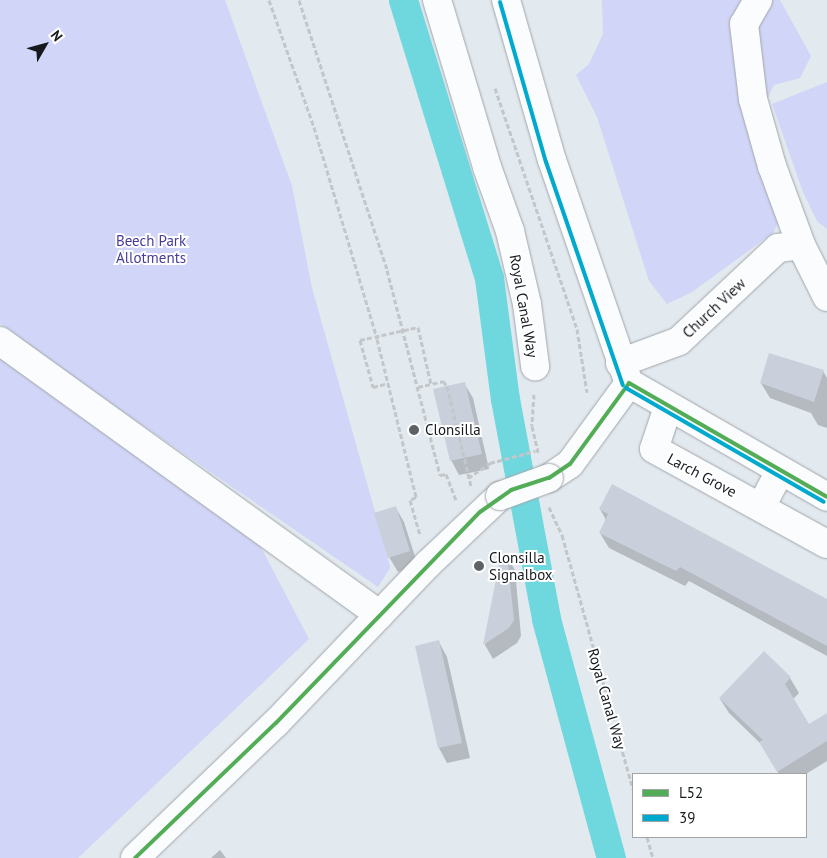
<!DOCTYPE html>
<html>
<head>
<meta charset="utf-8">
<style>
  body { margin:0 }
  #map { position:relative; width:827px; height:858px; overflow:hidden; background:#e2e9ef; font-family:"PT Sans",sans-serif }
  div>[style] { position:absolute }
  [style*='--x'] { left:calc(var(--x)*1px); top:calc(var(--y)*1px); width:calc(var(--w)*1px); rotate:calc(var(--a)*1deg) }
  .green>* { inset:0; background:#d1d5f7 }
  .shadow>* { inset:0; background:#0003 }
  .canal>* { height:29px; margin:-14.5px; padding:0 14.5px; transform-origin:14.5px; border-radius:14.5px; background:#6fd8df }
  .building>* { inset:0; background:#c9d0db }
  .path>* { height:3px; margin-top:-1.5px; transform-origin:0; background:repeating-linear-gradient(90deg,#c4c7c9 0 5px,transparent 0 7.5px) }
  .roads { filter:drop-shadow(0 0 1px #a1a6aa) drop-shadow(0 0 1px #a1a6aa) }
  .minor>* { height:28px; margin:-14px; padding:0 14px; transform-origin:14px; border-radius:14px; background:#fbfcfd }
  .major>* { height:28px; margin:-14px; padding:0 14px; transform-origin:14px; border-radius:14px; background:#fbfcfd }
  .path-bridge>* { height:3px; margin-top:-1.5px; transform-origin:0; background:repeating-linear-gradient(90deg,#c4c7c9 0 5px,transparent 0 7.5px) }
  .bridges { filter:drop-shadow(0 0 1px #a1a6aa) drop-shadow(0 0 1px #a1a6aa) }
  .major-bridge>* { height:28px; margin:-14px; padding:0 14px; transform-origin:14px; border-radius:14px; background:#fbfcfd }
  .bus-1>* { height:4px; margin:-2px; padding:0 2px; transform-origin:2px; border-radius:2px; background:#53ad56 }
  .bus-2>* { height:4px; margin:-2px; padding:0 2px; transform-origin:2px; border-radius:2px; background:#00a9ce }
  .dots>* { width:14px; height:14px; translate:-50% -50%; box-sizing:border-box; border:2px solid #fff; border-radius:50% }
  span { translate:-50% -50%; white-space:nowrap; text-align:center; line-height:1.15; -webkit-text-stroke:4px #fff; paint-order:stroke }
  .park-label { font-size:15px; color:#473c9c }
  .street-label { font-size:15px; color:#161a1e }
  .poi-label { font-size:15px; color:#161a1e }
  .left { translate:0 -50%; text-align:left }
  .legend { position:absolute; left:632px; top:773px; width:175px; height:65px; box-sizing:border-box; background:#fff; border:1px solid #a2a3a5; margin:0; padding:6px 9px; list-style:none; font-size:15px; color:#161a1e }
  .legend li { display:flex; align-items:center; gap:10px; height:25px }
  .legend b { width:25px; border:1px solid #a2a3a5 }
  .north { position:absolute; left:20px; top:20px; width:50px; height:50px; -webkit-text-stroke:4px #fff; paint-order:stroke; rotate:52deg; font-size:14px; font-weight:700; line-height:20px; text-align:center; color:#161a1e }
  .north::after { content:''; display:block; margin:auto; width:18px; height:22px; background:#161a1e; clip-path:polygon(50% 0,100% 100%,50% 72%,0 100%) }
</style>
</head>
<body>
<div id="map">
  <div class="green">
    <i style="clip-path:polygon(0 0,225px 0,292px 186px,312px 288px,388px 558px,390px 568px,378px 587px,69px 375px,0 323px)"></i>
    <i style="clip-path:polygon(602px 0,780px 0,811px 56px,800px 78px,774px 85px,763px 108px,783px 213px,773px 233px,692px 292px,667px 304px,649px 281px,597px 117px,576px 75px,589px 64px,603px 34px)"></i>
    <i style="clip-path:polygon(827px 82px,827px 229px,817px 221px,803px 192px,772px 104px)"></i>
    <i style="clip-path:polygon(0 345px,253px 532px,309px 639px,78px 858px,0 858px)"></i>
  </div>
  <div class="shadow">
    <i style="clip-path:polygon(823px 371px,827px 378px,827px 428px,818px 425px,811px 413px,770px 398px,761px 383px)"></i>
    <i style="clip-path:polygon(464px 383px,473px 398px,489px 469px,459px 475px,451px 460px)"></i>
    <i style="clip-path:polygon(396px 508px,404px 522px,418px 566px,398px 572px,389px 557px)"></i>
    <i style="clip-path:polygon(600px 509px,827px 600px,827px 656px,689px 581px,685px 586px,609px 548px,600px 533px,606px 520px)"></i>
    <i style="clip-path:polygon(502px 555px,506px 555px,515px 570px,521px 636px,517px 643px,493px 659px,485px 645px)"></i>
    <i style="clip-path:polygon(439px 642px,447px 657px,470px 758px,447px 763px,439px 748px)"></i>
    <i style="clip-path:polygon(764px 653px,790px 678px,799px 693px,793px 699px,809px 725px,827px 718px,827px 761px,806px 774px,779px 774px,761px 744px,729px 713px,720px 699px)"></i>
    <i style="clip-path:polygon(220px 850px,226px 858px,211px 858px)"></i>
  </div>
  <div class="canal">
    <i style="--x:403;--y:0;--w:291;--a:72.8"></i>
    <i style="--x:489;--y:278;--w:122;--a:82.5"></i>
    <i style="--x:505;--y:399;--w:224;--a:79.4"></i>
    <i style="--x:546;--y:619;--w:248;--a:74.8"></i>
  </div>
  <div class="building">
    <i style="clip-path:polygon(769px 353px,824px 370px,814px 402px,760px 383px)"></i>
    <i style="clip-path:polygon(465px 382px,482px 454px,450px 461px,433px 389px)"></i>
    <i style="clip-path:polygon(612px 484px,827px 599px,827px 646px,680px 567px,676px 571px,599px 533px,608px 514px,599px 509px)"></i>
    <i style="clip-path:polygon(396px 506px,410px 551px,388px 558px,374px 513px)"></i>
    <i style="clip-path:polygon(501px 554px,507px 554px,514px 620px,509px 628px,483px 645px)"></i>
    <i style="clip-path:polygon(439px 640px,462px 743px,438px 748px,415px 646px)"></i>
    <i style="clip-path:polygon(764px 651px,791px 677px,785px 684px,809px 724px,827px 713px,827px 741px,777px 772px,759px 742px,763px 740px,719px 698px)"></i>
  </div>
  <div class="path">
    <i style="--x:269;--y:0;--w:135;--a:70.5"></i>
    <i style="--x:314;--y:127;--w:221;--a:73.4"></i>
    <i style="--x:377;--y:339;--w:163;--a:76.1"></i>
    <i style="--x:416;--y:497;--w:7;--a:153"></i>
    <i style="--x:410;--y:500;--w:35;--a:74"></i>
    <i style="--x:299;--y:0;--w:284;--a:71.9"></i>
    <i style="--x:387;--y:270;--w:212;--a:75.5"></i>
    <i style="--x:440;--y:475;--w:6;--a:-9"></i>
    <i style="--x:446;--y:474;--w:28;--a:69"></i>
    <i style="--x:495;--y:88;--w:255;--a:71.2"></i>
    <i style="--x:577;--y:329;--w:64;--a:81"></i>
    <i style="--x:418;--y:327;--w:58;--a:77.2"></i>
    <i style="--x:360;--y:340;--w:49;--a:74.5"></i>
    <i style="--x:373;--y:387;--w:16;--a:-14"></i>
    <i style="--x:418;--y:387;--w:26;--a:-13"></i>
    <i style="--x:443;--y:381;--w:6;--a:51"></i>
    <i style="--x:447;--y:386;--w:103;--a:76.5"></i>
    <i style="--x:534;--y:394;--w:32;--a:94"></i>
    <i style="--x:532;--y:426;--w:27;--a:77"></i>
    <i style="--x:468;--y:478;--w:27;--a:-34"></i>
    <i style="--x:549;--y:507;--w:31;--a:65"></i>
    <i style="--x:562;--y:535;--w:264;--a:74.4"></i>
    <i style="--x:647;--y:837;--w:22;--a:74"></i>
  </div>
  <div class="roads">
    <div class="minor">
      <i style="--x:437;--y:0;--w:174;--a:73.3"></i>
      <i style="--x:487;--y:167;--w:68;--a:70.2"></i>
      <i style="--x:510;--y:231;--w:75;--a:76.9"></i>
      <i style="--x:527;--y:304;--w:63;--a:82.6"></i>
      <i style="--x:506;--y:0;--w:166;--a:74"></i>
      <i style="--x:552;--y:160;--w:236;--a:71"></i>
      <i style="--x:758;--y:0;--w:28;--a:120"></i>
      <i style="--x:744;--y:24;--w:76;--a:83.2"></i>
      <i style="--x:753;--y:99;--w:70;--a:74.2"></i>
      <i style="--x:772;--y:166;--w:84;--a:69.8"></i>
      <i style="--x:801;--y:245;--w:58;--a:63.4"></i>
      <i style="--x:0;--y:341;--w:468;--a:35.8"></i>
      <i style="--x:620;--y:363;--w:63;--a:-20.4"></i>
      <i style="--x:679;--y:341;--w:136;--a:-43.2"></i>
      <i style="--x:778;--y:248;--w:23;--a:-7"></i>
      <i style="--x:668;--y:407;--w:44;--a:108.4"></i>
      <i style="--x:654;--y:449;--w:197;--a:28.8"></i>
      <i style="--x:761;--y:507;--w:41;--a:-62.2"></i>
    </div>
    <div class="major">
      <i style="--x:549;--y:478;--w:25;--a:-34"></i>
      <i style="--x:570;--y:464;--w:100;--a:-53.9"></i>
      <i style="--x:629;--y:383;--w:228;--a:29.9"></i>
      <i style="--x:135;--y:858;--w:195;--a:-43.8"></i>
      <i style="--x:276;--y:723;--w:220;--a:-46.3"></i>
      <i style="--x:428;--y:564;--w:99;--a:-43.4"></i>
    </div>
  </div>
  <div class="path-bridge">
    <i style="--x:360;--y:340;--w:59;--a:-12.6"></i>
    <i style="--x:490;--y:463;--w:47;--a:-14.9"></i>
  </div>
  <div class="bridges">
    <div class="major-bridge">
      <i style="--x:500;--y:496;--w:52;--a:-20.2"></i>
    </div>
  </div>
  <div class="bus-1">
    <i style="--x:629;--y:383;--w:228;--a:29.9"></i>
    <i style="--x:135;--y:858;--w:195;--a:-43.8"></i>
    <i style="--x:276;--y:723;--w:293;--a:-46"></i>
    <i style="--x:480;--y:512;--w:38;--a:-35"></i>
    <i style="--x:511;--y:490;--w:40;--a:-18"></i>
    <i style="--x:549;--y:478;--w:25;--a:-34"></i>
    <i style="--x:570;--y:464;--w:100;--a:-53.9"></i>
  </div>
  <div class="bus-2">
    <i style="--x:500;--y:2;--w:166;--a:74"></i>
    <i style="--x:546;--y:162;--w:236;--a:71"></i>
    <i style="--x:626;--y:388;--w:228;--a:29.9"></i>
  </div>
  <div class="dots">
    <i style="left:414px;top:430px;background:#5d6267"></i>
    <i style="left:479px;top:566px;background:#5d6267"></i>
  </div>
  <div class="park-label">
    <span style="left:151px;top:249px">Beech Park<br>Allotments</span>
  </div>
  <div class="street-label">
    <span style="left:524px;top:306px;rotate:80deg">Royal Canal Way</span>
    <span style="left:714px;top:308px;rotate:-43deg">Church View</span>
    <span style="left:702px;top:475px;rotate:28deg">Larch Grove</span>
    <span style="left:607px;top:699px;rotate:74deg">Royal Canal Way</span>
  </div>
  <div class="poi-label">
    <span class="left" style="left:425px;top:430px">Clonsilla</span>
    <span class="left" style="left:489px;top:566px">Clonsilla<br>Signalbox</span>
  </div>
  <ul class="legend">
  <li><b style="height:6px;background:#53ad56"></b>L52</li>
  <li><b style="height:6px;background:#00a9ce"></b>39</li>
  </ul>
  <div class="north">N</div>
</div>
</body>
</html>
